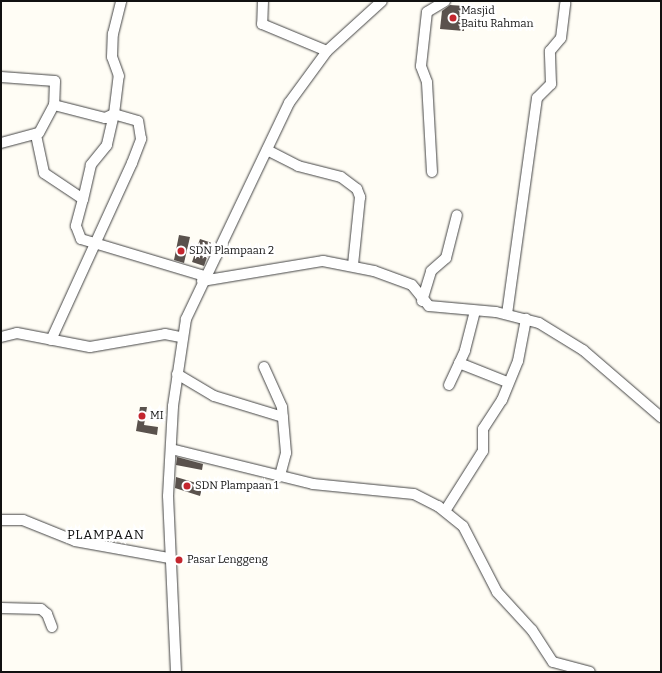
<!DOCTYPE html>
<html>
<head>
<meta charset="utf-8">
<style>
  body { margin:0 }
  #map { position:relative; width:662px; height:673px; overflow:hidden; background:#fffdf5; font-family:Bitter,serif }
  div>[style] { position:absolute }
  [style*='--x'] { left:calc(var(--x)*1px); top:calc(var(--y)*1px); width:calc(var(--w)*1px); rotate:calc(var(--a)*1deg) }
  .building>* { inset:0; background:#5a524d }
  .roads { filter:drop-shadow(0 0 1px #444) drop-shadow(0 0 1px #444) }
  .minor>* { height:10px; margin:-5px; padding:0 5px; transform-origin:5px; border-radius:5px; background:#fff }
  .dots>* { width:11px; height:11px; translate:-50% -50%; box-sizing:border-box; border:2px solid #fff; border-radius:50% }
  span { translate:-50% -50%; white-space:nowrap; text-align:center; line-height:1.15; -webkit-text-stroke:4px #fff; paint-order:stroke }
  .poi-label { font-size:11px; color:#111 }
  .left { translate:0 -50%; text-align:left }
  .quarter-label { font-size:13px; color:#111; letter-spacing:1px }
  .frame { position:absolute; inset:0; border:2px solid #111; pointer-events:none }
</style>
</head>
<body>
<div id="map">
  <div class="building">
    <i style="clip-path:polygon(450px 5px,465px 6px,464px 31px,440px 29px,442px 11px)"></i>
    <i style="clip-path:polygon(179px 235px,190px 237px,184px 263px,174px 260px)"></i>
    <i style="clip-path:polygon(200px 239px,212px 243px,204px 266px,192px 262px)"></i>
    <i style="clip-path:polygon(140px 407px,147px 407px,144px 425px,158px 427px,157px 435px,136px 431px)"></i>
    <i style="clip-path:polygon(177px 457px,203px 464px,202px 470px,176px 465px)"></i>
    <i style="clip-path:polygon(176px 477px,203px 485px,200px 496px,175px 488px)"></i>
  </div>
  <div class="roads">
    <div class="minor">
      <i style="--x:263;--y:1;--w:23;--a:92"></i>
      <i style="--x:262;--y:24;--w:70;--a:22.6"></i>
      <i style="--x:1;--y:77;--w:54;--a:4.2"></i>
      <i style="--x:55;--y:81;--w:24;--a:92"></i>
      <i style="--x:36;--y:135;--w:39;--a:78"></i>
      <i style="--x:44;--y:173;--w:47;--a:33.7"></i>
      <i style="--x:83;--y:199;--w:28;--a:105"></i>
      <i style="--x:76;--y:226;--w:14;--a:69"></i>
      <i style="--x:81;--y:239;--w:128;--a:16.7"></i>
      <i style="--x:1;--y:143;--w:39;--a:-15"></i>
      <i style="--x:39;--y:133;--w:32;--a:-62"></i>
      <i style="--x:54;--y:105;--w:53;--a:14.3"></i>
      <i style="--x:105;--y:118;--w:10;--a:-24"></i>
      <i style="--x:114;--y:114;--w:38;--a:-83"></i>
      <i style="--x:119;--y:76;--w:20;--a:-110"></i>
      <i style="--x:112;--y:57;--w:23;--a:-88"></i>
      <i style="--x:113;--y:34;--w:34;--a:-76"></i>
      <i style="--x:267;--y:150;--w:35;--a:27"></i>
      <i style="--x:298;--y:166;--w:44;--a:14.3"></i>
      <i style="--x:341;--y:177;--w:20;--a:37"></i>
      <i style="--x:357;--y:189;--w:9;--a:69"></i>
      <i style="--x:360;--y:197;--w:68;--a:95.9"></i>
      <i style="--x:432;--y:172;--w:90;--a:-93.2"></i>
      <i style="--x:427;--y:82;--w:17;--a:-111"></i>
      <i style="--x:421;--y:66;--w:54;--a:-83.7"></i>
      <i style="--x:427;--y:12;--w:21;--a:-31"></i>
      <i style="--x:202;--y:281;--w:123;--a:-9.4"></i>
      <i style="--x:323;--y:261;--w:52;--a:11.1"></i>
      <i style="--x:374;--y:271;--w:40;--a:20.2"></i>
      <i style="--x:412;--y:285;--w:27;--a:51"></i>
      <i style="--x:429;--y:306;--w:67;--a:5.1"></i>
      <i style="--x:496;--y:312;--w:44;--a:14.3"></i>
      <i style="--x:539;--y:323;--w:52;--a:31.5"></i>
      <i style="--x:583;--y:350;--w:103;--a:40.7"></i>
      <i style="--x:422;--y:301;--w:31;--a:-73"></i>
      <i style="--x:431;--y:271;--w:20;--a:-41"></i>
      <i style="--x:446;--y:258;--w:44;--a:-75.7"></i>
      <i style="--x:507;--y:314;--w:218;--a:-82.1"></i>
      <i style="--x:537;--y:98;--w:20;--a:-45"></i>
      <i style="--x:551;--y:84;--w:33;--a:-92"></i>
      <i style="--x:550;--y:51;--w:17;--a:-50"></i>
      <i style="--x:561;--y:38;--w:35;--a:-83"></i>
      <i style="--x:1;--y:337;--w:16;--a:-14"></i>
      <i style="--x:17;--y:333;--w:74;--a:10.9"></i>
      <i style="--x:90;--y:347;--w:76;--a:-9.8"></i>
      <i style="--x:165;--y:334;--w:16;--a:11"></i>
      <i style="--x:51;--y:340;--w:195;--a:-65.4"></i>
      <i style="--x:132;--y:163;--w:26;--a:-69"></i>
      <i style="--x:141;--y:139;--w:18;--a:-99"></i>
      <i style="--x:138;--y:121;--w:25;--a:-164"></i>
      <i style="--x:114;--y:114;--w:32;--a:103"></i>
      <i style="--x:107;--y:145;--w:26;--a:129"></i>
      <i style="--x:91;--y:165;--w:35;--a:103"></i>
      <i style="--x:459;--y:363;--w:52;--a:21.6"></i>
      <i style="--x:264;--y:367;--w:44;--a:65.8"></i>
      <i style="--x:282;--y:407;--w:46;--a:85"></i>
      <i style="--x:286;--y:453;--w:24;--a:105"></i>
      <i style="--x:177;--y:374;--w:43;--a:30.7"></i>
      <i style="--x:214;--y:396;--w:72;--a:16.9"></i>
      <i style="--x:449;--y:385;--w:38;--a:-65"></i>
      <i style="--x:465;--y:350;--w:40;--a:-75.6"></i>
      <i style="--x:171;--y:449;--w:146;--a:13.8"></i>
      <i style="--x:313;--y:484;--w:101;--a:5.7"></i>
      <i style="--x:414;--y:494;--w:27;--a:27"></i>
      <i style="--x:438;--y:506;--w:32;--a:39"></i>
      <i style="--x:463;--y:526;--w:74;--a:62.7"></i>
      <i style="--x:497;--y:592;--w:52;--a:47.4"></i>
      <i style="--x:532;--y:630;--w:38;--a:57"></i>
      <i style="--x:553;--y:662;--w:38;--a:15"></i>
      <i style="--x:445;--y:511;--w:71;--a:-57.7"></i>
      <i style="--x:483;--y:451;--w:22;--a:-90"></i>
      <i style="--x:483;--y:429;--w:35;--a:-57"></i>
      <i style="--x:502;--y:400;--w:42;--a:-67.7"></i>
      <i style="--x:518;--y:361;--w:43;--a:-79.2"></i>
      <i style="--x:1;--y:520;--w:22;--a:0"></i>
      <i style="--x:23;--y:520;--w:56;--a:22"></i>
      <i style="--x:75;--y:541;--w:96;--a:10.3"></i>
      <i style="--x:1;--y:608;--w:40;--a:1.4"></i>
      <i style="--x:41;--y:609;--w:8;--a:40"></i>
      <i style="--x:47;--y:614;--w:14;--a:69"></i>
      <i style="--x:176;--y:672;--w:176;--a:-92.6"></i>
      <i style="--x:168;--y:496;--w:90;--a:-86.8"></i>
      <i style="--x:173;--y:406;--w:88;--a:-81.5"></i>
      <i style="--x:186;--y:319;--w:239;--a:-64.5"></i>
      <i style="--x:289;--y:103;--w:64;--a:-53.8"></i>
      <i style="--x:327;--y:51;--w:74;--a:-42.3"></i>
    </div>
  </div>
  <div class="dots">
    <i style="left:453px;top:18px;background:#c4262e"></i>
    <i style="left:181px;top:251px;background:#c4262e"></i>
    <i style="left:142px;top:416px;background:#c4262e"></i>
    <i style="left:187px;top:486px;background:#c4262e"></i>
    <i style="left:179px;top:560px;background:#c4262e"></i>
  </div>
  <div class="poi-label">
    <span class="left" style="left:461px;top:18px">Masjid<br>Baitu Rahman</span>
    <span class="left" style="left:189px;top:251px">SDN Plampaan 2</span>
    <span class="left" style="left:150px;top:416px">MI</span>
    <span class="left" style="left:195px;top:486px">SDN Plampaan 1</span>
    <span class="left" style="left:187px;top:560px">Pasar Lenggeng</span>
  </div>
  <div class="quarter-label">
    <span style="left:106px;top:535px">PLAMPAAN</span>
  </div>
  <div class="frame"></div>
</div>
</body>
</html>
